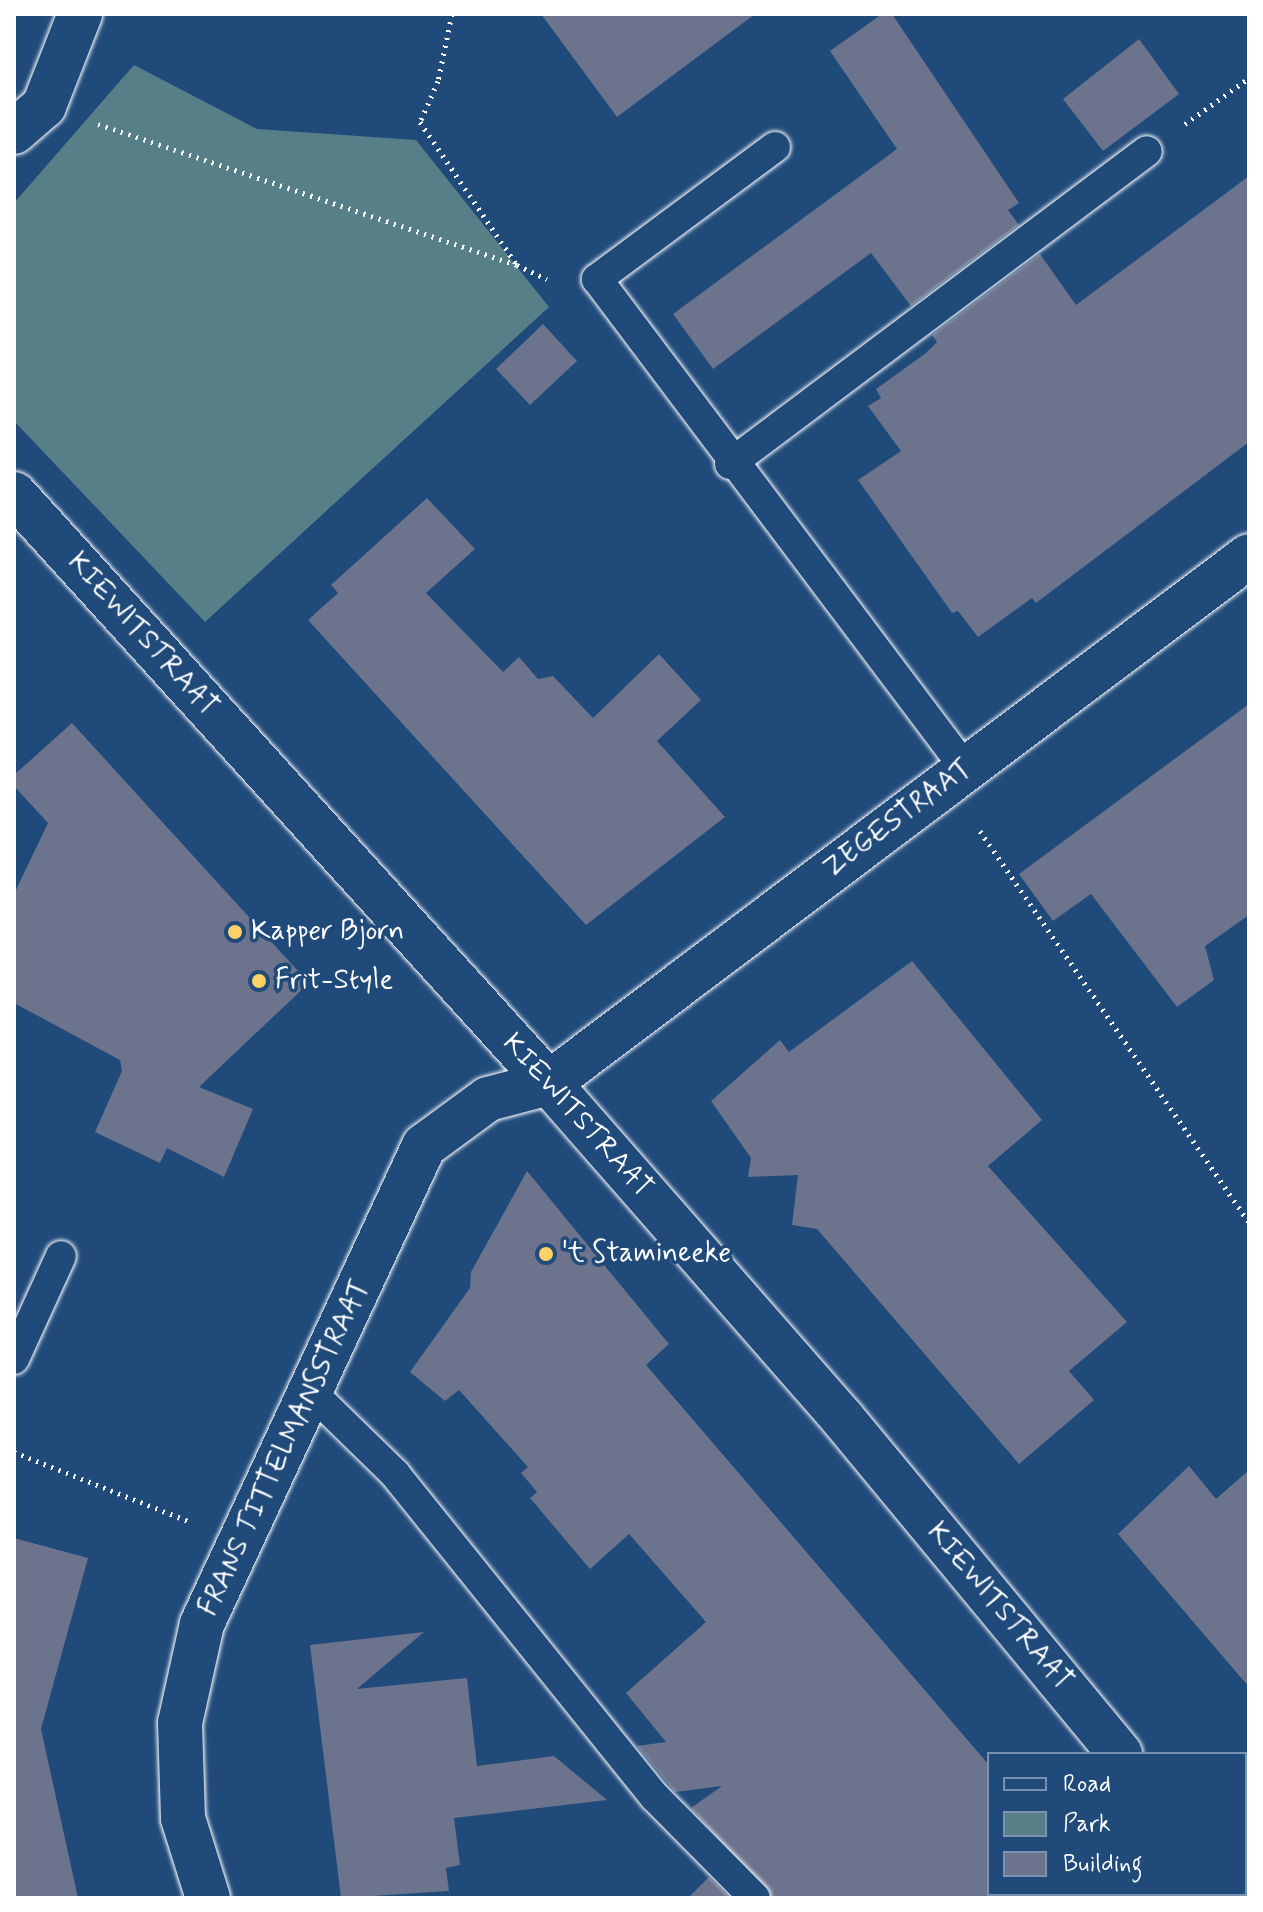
<!DOCTYPE html>
<html>
<head>
<meta charset="utf-8">
<style>
  body { margin:0 }
  #map { position:relative; width:1263px; height:1912px; overflow:hidden; background:#1f4a7a; font-family:Mynerve,sans-serif }
  div>[style] { position:absolute }
  [style*='--x'] { left:calc(var(--x)*1px); top:calc(var(--y)*1px); width:calc(var(--w)*1px); rotate:calc(var(--a)*1deg) }
  .green>* { inset:0; background:#567f87 }
  .building>* { inset:0; background:#6b738d }
  .path>* { height:5px; margin-top:-2.5px; transform-origin:0; background:repeating-linear-gradient(90deg,#fff 0 2px,transparent 0 8px) }
  .roads { filter:drop-shadow(0 0 2px #fff) drop-shadow(0 0 2px #fff) }
  .lane>* { height:30px; margin:-15px; padding:0 15px; transform-origin:15px; border-radius:15px; background:#1f4a7a }
  .street>* { height:44px; margin:-22px; padding:0 22px; transform-origin:22px; border-radius:22px; background:#1f4a7a }
  .dots>* { width:22px; height:22px; translate:-50% -50%; box-sizing:border-box; border:4px solid #1f4a7a; border-radius:50% }
  span { translate:-50% -50%; white-space:nowrap; text-align:center; line-height:1.15; -webkit-text-stroke:7px #1f4a7a; paint-order:stroke }
  .street-label { font-size:28px; color:#fff }
  .poi-label { font-size:28px; color:#fff }
  .left { translate:0 -50%; text-align:left }
  .frame { position:absolute; inset:0; border:16px solid #fff; pointer-events:none }
  .legend { position:absolute; left:987px; top:1752px; width:260px; height:144px; box-sizing:border-box; background:#1f4a7a; border:2px solid #7992af; margin:0; padding:10px 14px; list-style:none; font-size:24px; color:#fff }
  .legend li { display:flex; align-items:center; gap:16px; height:40px }
  .legend b { width:40px; border:2px solid #7992af }
</style>
</head>
<body>
<div id="map">
  <div class="green">
    <i style="clip-path:polygon(134px 65px,257px 129px,416px 140px,549px 307px,205px 622px,14px 421px,14px 203px)"></i>
  </div>
  <div class="building">
    <i style="clip-path:polygon(541px 14px,755px 14px,617px 117px)"></i>
    <i style="clip-path:polygon(882px 14px,892px 14px,1019px 203px,1008px 210px,1019px 225px,911px 306px,871px 253px,713px 369px,673px 314px,897px 149px,830px 51px)"></i>
    <i style="clip-path:polygon(1139px 39px,1179px 94px,1103px 151px,1063px 99px)"></i>
    <i style="clip-path:polygon(1249px 176px,1249px 442px,1036px 603px,1032px 598px,978px 637px,958px 611px,952px 613px,858px 480px,901px 451px,868px 406px,881px 398px,876px 389px,926px 353px,937px 342px,932px 335px,1040px 254px,1076px 305px)"></i>
    <i style="clip-path:polygon(543px 324px,577px 361px,530px 405px,496px 369px)"></i>
    <i style="clip-path:polygon(427px 498px,475px 549px,426px 593px,503px 672px,519px 657px,538px 679px,553px 676px,593px 718px,659px 654px,701px 700px,657px 741px,725px 817px,586px 925px,308px 620px,338px 593px,331px 585px)"></i>
    <i style="clip-path:polygon(1249px 704px,1249px 915px,1205px 946px,1214px 980px,1177px 1007px,1091px 894px,1053px 921px,1019px 874px)"></i>
    <i style="clip-path:polygon(72px 723px,309px 983px,199px 1087px,253px 1109px,224px 1177px,167px 1148px,160px 1163px,95px 1132px,122px 1071px,120px 1060px,14px 1003px,14px 894px,48px 823px,14px 786px,14px 775px)"></i>
    <i style="clip-path:polygon(912px 961px,1042px 1120px,988px 1166px,1127px 1322px,1069px 1371px,1094px 1400px,1019px 1464px,817px 1229px,792px 1225px,798px 1175px,748px 1177px,751px 1158px,711px 1101px,780px 1040px,789px 1052px)"></i>
    <i style="clip-path:polygon(527px 1171px,669px 1344px,646px 1365px,989px 1765px,989px 1898px,772px 1898px,691px 1808px,722px 1786px,675px 1792px,637px 1746px,666px 1742px,626px 1693px,706px 1622px,629px 1534px,590px 1569px,530px 1498px,537px 1492px,521px 1473px,528px 1467px,459px 1390px,445px 1401px,410px 1372px,470px 1288px,471px 1272px)"></i>
    <i style="clip-path:polygon(1189px 1466px,1216px 1499px,1249px 1470px,1249px 1687px,1118px 1534px)"></i>
    <i style="clip-path:polygon(14px 1538px,88px 1558px,41px 1729px,78px 1898px,14px 1898px)"></i>
    <i style="clip-path:polygon(424px 1632px,357px 1689px,467px 1678px,477px 1766px,554px 1756px,607px 1800px,454px 1818px,460px 1865px,446px 1868px,449px 1891px,341px 1898px,310px 1645px)"></i>
    <i style="clip-path:polygon(709px 1877px,730px 1898px,688px 1898px)"></i>
  </div>
  <div class="path">
    <i style="--x:452;--y:14;--w:68;--a:101.8"></i>
    <i style="--x:438;--y:81;--w:45;--a:113.7"></i>
    <i style="--x:420;--y:122;--w:173;--a:55.9"></i>
    <i style="--x:517;--y:265;--w:33;--a:25"></i>
    <i style="--x:98;--y:124;--w:442;--a:18.6"></i>
    <i style="--x:1185;--y:124;--w:79;--a:-35.7"></i>
    <i style="--x:980;--y:831;--w:475;--a:55.5"></i>
    <i style="--x:14;--y:1452;--w:187;--a:21.6"></i>
  </div>
  <div class="roads">
    <div class="lane">
      <i style="--x:775;--y:147;--w:222;--a:143.4"></i>
      <i style="--x:597;--y:279;--w:612;--a:53.04"></i>
      <i style="--x:730;--y:464;--w:521;--a:-36.89"></i>
      <i style="--x:14;--y:1359;--w:113;--a:-65.5"></i>
      <i style="--x:310;--y:1391;--w:119;--a:44.3"></i>
      <i style="--x:395;--y:1474;--w:415;--a:51.2"></i>
      <i style="--x:655;--y:1797;--w:142;--a:45.3"></i>
    </div>
    <div class="street">
      <i style="--x:14;--y:132;--w:40;--a:-41"></i>
      <i style="--x:44;--y:106;--w:99;--a:-68.6"></i>
      <i style="--x:14;--y:494;--w:796;--a:47.75"></i>
      <i style="--x:549;--y:1083;--w:446;--a:48.8"></i>
      <i style="--x:843;--y:1419;--w:435;--a:50.4"></i>
      <i style="--x:208;--y:1898;--w:84;--a:-107.4"></i>
      <i style="--x:183;--y:1818;--w:95;--a:-91.8"></i>
      <i style="--x:180;--y:1723;--w:101;--a:-77.5"></i>
      <i style="--x:202;--y:1624;--w:527;--a:-65.09"></i>
      <i style="--x:424;--y:1146;--w:79;--a:-36.3"></i>
      <i style="--x:488;--y:1099;--w:63;--a:-14.7"></i>
      <i style="--x:549;--y:1083;--w:876;--a:-36.97"></i>
      <i style="--x:1211;--y:1898;--w:6;--a:-39"></i>
    </div>
  </div>
  <div class="dots">
    <i style="left:235px;top:932px;background:#ffd166"></i>
    <i style="left:259px;top:981px;background:#ffd166"></i>
    <i style="left:546px;top:1254px;background:#ffd166"></i>
  </div>
  <div class="street-label">
    <span style="left:142px;top:635px;rotate:48deg">KIEWITSTRAAT</span>
    <span style="left:898px;top:819px;rotate:-37deg">ZEGESTRAAT</span>
    <span style="left:577px;top:1116px;rotate:48deg">KIEWITSTRAAT</span>
    <span style="left:285px;top:1448px;rotate:-65deg">FRANS TITTELMANSSTRAAT</span>
    <span style="left:999px;top:1607px;rotate:50deg">KIEWITSTRAAT</span>
  </div>
  <div class="poi-label">
    <span class="left" style="left:251px;top:932px">Kapper Bjorn</span>
    <span class="left" style="left:275px;top:981px">Frit-Style</span>
    <span class="left" style="left:562px;top:1254px">'t Stamineeke</span>
  </div>
  <div class="frame"></div>
  <ul class="legend">
  <li><b style="height:10px;background:#1f4a7a"></b>Road</li>
  <li><b style="height:22px;background:#567f87"></b>Park</li>
  <li><b style="height:22px;background:#6b738d"></b>Building</li>
  </ul>
</div>
</body>
</html>
